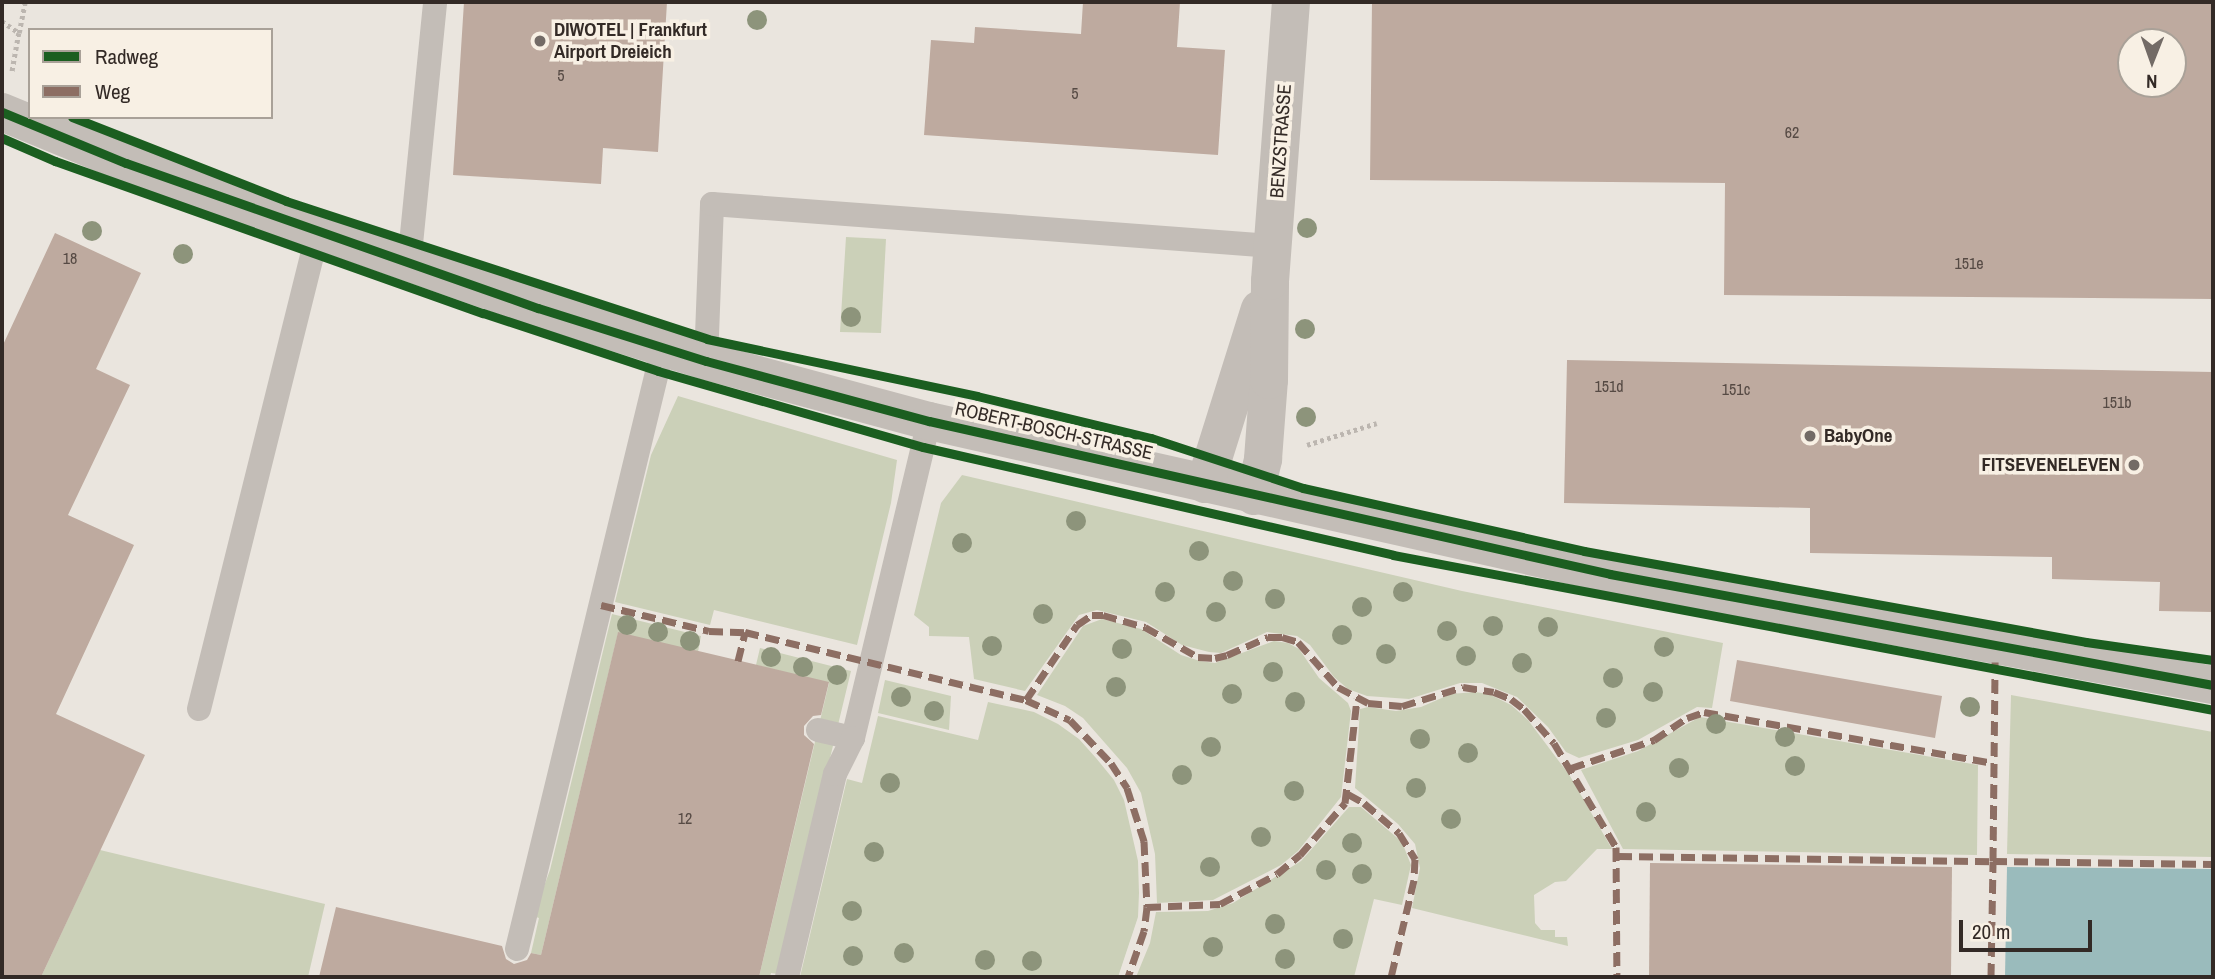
<!DOCTYPE html>
<html>
<head>
<meta charset="utf-8">
<style>
  body { margin:0 }
  #map { position:relative; width:2215px; height:979px; overflow:hidden; background:#eae5de; font-family:"Archivo Narrow",sans-serif }
  div>[style] { position:absolute }
  [style*='--x'] { left:calc(var(--x)*1px); top:calc(var(--y)*1px); width:calc(var(--w)*1px); rotate:calc(var(--a)*1deg) }
  .green>* { inset:0; background:#cbd0b8 }
  .water>* { inset:0; background:#9abbbc }
  .building>* { inset:0; background:#beaa9f }
  .path>* { height:4.5px; margin-top:-2.25px; transform-origin:0; background:repeating-linear-gradient(90deg,#bcb6b0 0 3.5px,transparent 0 7px) }
  .service>* { height:24px; margin:-12px; padding:0 12px; transform-origin:12px; border-radius:12px; background:#c3bdb7 }
  .minor>* { height:38px; margin:-19px; padding:0 19px; transform-origin:19px; border-radius:19px; background:#c3bdb7 }
  .quiet>* { height:7px; margin-top:-3.5px; transform-origin:0; background:repeating-linear-gradient(90deg,#8d6e63 0 14px,transparent 0 21px) }
  .cycleway>* { height:9px; margin:-4.5px; padding:0 4.5px; transform-origin:4.5px; border-radius:4.5px; background:#1b5e20 }
  .trees>* { width:20px; height:20px; margin:-10px; border-radius:50%; background:#8d947b }
  .dots>* { width:19px; height:19px; translate:-50% -50%; box-sizing:border-box; border:4px solid #f8f0e4; border-radius:50% }
  span { translate:-50% -50%; white-space:nowrap; text-align:center; line-height:1.15; -webkit-text-stroke:7px #f8f0e4; paint-order:stroke }
  .number-label { font-size:16px; color:#564a44 }
  .number-label span { -webkit-text-stroke-width:0 }
  .poi-label { font-size:19px; color:#332a26; font-weight:700 }
  .left { translate:0 -50%; text-align:left }
  .right { translate:-100% -50%; text-align:right }
  .street-label { font-size:19px; color:#332a26 }
  .frame { position:absolute; inset:0; border:4px solid #332a26; pointer-events:none }
  .legend { position:absolute; left:28px; top:28px; width:245px; height:91px; box-sizing:border-box; background:#f8f0e4; border:2px solid #a9a198; margin:0; padding:9px 12px; list-style:none; font-size:21px; color:#332a26 }
  .legend li { display:flex; align-items:center; gap:14px; height:35px }
  .legend b { width:35px; border:2px solid #a9a198 }
  .north { position:absolute; left:2117px; top:28px; width:70px; height:70px; box-sizing:border-box; background:#f8f0e4; border:2px solid #a9a198; border-radius:50%; rotate:181deg; font-size:19px; font-weight:700; line-height:28px; text-align:center; color:#332a26 }
  .north::after { content:''; display:block; margin:auto; width:24px; height:32px; background:#736b66; clip-path:polygon(50% 0,100% 100%,50% 72%,0 100%) }
  .scale { position:absolute; left:1959px; top:920px; width:133px; height:32px; box-sizing:border-box; border:4px solid #332a26; border-top:0; padding-left:9px; font-size:21px; line-height:24px; white-space:nowrap; color:#332a26; -webkit-text-stroke:5px #f8f0e4; paint-order:stroke }
</style>
</head>
<body>
<div id="map">
  <div class="green">
    <i style="clip-path:polygon(846px 237px,886px 239px,881px 333px,840px 332px)"></i>
    <i style="clip-path:polygon(678px 396px,897px 460px,891px 503px,857px 645px,714px 610px,710px 625px,615px 602px,651px 455px)"></i>
    <i style="clip-path:polygon(962px 475px,1462px 591px,1723px 643px,1712px 708px,1697px 707px,1638px 740px,1579px 758px,1566px 752px,1548px 727px,1517px 697px,1482px 683px,1460px 683px,1409px 699px,1367px 696px,1348px 689px,1334px 677px,1310px 645px,1297px 636px,1267px 632px,1221px 653px,1209px 652px,1182px 645px,1146px 622px,1097px 610px,1079px 615px,1025px 691px,974px 679px,969px 637px,929px 636px,929px 627px,914px 615px,941px 503px)"></i>
    <i style="clip-path:polygon(612px 614px,701px 636px,698px 652px,618px 633px,541px 955px,531px 953px,539px 918px,533px 916px,550px 870px)"></i>
    <i style="clip-path:polygon(1102px 619px,1141px 629px,1181px 655px,1200px 661px,1215px 663px,1274px 641px,1288px 643px,1299px 649px,1319px 678px,1348px 703px,1351px 711px,1341px 797px,1298px 851px,1281px 865px,1213px 900px,1157px 903px,1155px 854px,1141px 793px,1127px 768px,1083px 718px,1065px 706px,1037px 695px,1083px 626px)"></i>
    <i style="clip-path:polygon(760px 648px,851px 671px,778px 974px,771px 973px,770px 977px,759px 977px,829px 683px,756px 665px)"></i>
    <i style="clip-path:polygon(885px 680px,951px 696px,949px 730px,878px 713px)"></i>
    <i style="clip-path:polygon(1475px 692px,1489px 694px,1511px 705px,1528px 720px,1570px 776px,1612px 849px,1597px 849px,1566px 881px,1555px 882px,1534px 895px,1535px 923px,1541px 930px,1555px 930px,1555px 937px,1567px 937px,1568px 946px,1412px 908px,1420px 868px,1415px 844px,1398px 824px,1355px 788px,1360px 709px,1368px 707px,1396px 711px,1421px 707px,1451px 694px)"></i>
    <i style="clip-path:polygon(2011px 695px,2213px 732px,2213px 857px,2007px 854px)"></i>
    <i style="clip-path:polygon(988px 702px,1034px 712px,1058px 724px,1079px 739px,1096px 758px,1114px 780px,1124px 800px,1138px 861px,1139px 893px,1138px 917px,1118px 977px,800px 977px,847px 779px,862px 783px,878px 716px,978px 740px)"></i>
    <i style="clip-path:polygon(1700px 717px,1978px 765px,1977px 855px,1623px 849px,1581px 770px,1638px 751px)"></i>
    <i style="clip-path:polygon(1349px 807px,1361px 807px,1402px 842px,1411px 865px,1402px 905px,1374px 899px,1354px 977px,1136px 977px,1150px 943px,1156px 912px,1208px 911px,1233px 903px,1301px 861px)"></i>
    <i style="clip-path:polygon(100px 850px,325px 904px,308px 977px,41px 977px)"></i>
  </div>
  <div class="water">
    <i style="clip-path:polygon(2007px 867px,2213px 869px,2213px 977px,2005px 977px)"></i>
  </div>
  <div class="building">
    <i style="clip-path:polygon(464px 2px,667px 2px,658px 152px,603px 148px,601px 184px,453px 175px)"></i>
    <i style="clip-path:polygon(1083px 2px,1180px 2px,1177px 47px,1225px 50px,1218px 155px,924px 135px,931px 40px,974px 43px,975px 27px,1081px 34px)"></i>
    <i style="clip-path:polygon(evenodd,1372px 2px,2213px 2px,2213px 299px,1724px 295px,1725px 183px,1370px 180px,1372px 2px,2131px 42px,2173px 42px,2173px 84px,2131px 84px,2131px 42px)"></i>
    <i style="clip-path:polygon(55px 233px,141px 273px,96px 369px,130px 385px,68px 515px,134px 545px,56px 714px,145px 755px,41px 977px,2px 977px,2px 347px)"></i>
    <i style="clip-path:polygon(1567px 360px,2213px 372px,2213px 612px,2159px 611px,2160px 582px,2052px 579px,2052px 557px,1810px 553px,1810px 508px,1564px 503px)"></i>
    <i style="clip-path:polygon(618px 632px,829px 682px,821px 715px,813px 716px,804px 726px,804px 735px,814px 744px,759px 977px,319px 977px,336px 907px,502px 946px,506px 959px,514px 964px,527px 960px,531px 953px,541px 955px)"></i>
    <i style="clip-path:polygon(1737px 660px,1942px 696px,1935px 738px,1730px 701px)"></i>
    <i style="clip-path:polygon(1650px 863px,1952px 867px,1951px 977px,1649px 977px)"></i>
  </div>
  <div class="path">
    <i style="--x:2;--y:21;--w:21;--a:35"></i>
    <i style="--x:19;--y:33;--w:39;--a:100"></i>
    <i style="--x:19;--y:33;--w:32;--a:-79"></i>
    <i style="--x:1307;--y:445;--w:73;--a:-17.4"></i>
  </div>
  <div class="service">
    <i style="--x:409;--y:264;--w:263;--a:-84.3"></i>
    <i style="--x:706;--y:361;--w:157;--a:-87.8"></i>
    <i style="--x:712;--y:204;--w:563;--a:4.28"></i>
    <i style="--x:199;--y:709;--w:493;--a:-76"></i>
    <i style="--x:818;--y:730;--w:36;--a:13"></i>
    <i style="--x:853;--y:738;--w:326;--a:-76.5"></i>
    <i style="--x:517;--y:949;--w:618;--a:-76.35"></i>
    <i style="--x:787;--y:977;--w:209;--a:-76.7"></i>
    <i style="--x:835;--y:774;--w:40;--a:-63.4"></i>
  </div>
  <div class="minor">
    <i style="--x:2;--y:112;--w:134;--a:22.4"></i>
    <i style="--x:126;--y:163;--w:437;--a:19.4"></i>
    <i style="--x:538;--y:308;--w:176;--a:17.5"></i>
    <i style="--x:706;--y:361;--w:231;--a:15.1"></i>
    <i style="--x:929;--y:421;--w:698;--a:12.66"></i>
    <i style="--x:1610;--y:574;--w:613;--a:10.43"></i>
    <i style="--x:1205;--y:484;--w:183;--a:-72.6"></i>
    <i style="--x:1254;--y:496;--w:38;--a:-76"></i>
    <i style="--x:1263;--y:459;--w:79;--a:-85.7"></i>
    <i style="--x:1269;--y:380;--w:99;--a:-89.4"></i>
    <i style="--x:1270;--y:281;--w:280;--a:-85.7"></i>
  </div>
  <div class="quiet">
    <i style="--x:601;--y:605;--w:111;--a:13.5"></i>
    <i style="--x:709;--y:631;--w:36;--a:2"></i>
    <i style="--x:738;--y:661;--w:30;--a:-76"></i>
    <i style="--x:745;--y:632;--w:289;--a:13.6"></i>
    <i style="--x:1026;--y:700;--w:48;--a:24.4"></i>
    <i style="--x:1070;--y:720;--w:59;--a:46.4"></i>
    <i style="--x:1111;--y:763;--w:30;--a:57"></i>
    <i style="--x:1127;--y:788;--w:56;--a:72.2"></i>
    <i style="--x:1144;--y:841;--w:66;--a:87.4"></i>
    <i style="--x:1147;--y:907;--w:24;--a:97"></i>
    <i style="--x:1144;--y:931;--w:49;--a:109.2"></i>
    <i style="--x:1026;--y:700;--w:91;--a:-55.8"></i>
    <i style="--x:1077;--y:625;--w:18;--a:-34"></i>
    <i style="--x:1092;--y:615;--w:11;--a:0"></i>
    <i style="--x:1103;--y:615;--w:44;--a:15.9"></i>
    <i style="--x:1145;--y:627;--w:61;--a:29.5"></i>
    <i style="--x:1198;--y:657;--w:17;--a:3"></i>
    <i style="--x:1215;--y:658;--w:12;--a:-14"></i>
    <i style="--x:1227;--y:655;--w:45;--a:-23.7"></i>
    <i style="--x:1268;--y:637;--w:14;--a:0"></i>
    <i style="--x:1282;--y:637;--w:17;--a:17"></i>
    <i style="--x:1298;--y:642;--w:60;--a:48.4"></i>
    <i style="--x:1338;--y:687;--w:34;--a:28"></i>
    <i style="--x:1368;--y:703;--w:34;--a:5"></i>
    <i style="--x:1402;--y:706;--w:64;--a:-17.3"></i>
    <i style="--x:1463;--y:687;--w:31;--a:9"></i>
    <i style="--x:1494;--y:692;--w:18;--a:22"></i>
    <i style="--x:1511;--y:699;--w:16;--a:38"></i>
    <i style="--x:1524;--y:709;--w:45;--a:48.6"></i>
    <i style="--x:1554;--y:743;--w:121;--a:59.2"></i>
    <i style="--x:1616;--y:847;--w:130;--a:89.6"></i>
    <i style="--x:1571;--y:768;--w:88;--a:-18.6"></i>
    <i style="--x:1654;--y:740;--w:40;--a:-34"></i>
    <i style="--x:1687;--y:718;--w:18;--a:-19"></i>
    <i style="--x:1704;--y:712;--w:294;--a:10"></i>
    <i style="--x:1348;--y:794;--w:18;--a:29"></i>
    <i style="--x:1364;--y:803;--w:46;--a:40.6"></i>
    <i style="--x:1399;--y:833;--w:31;--a:58"></i>
    <i style="--x:1415;--y:859;--w:21;--a:93"></i>
    <i style="--x:1414;--y:880;--w:100;--a:103.3"></i>
    <i style="--x:1618;--y:856;--w:375;--a:0.8"></i>
    <i style="--x:1993;--y:861;--w:199;--a:-89.4"></i>
    <i style="--x:1147;--y:907;--w:73;--a:-2.4"></i>
    <i style="--x:1220;--y:904;--w:64;--a:-27.8"></i>
    <i style="--x:1277;--y:874;--w:30;--a:-40"></i>
    <i style="--x:1300;--y:855;--w:69;--a:-49.1"></i>
    <i style="--x:1345;--y:803;--w:105;--a:-83.4"></i>
    <i style="--x:1991;--y:977;--w:116;--a:-89"></i>
    <i style="--x:1993;--y:861;--w:220;--a:0.8"></i>
  </div>
  <div class="cycleway">
    <i style="--x:2;--y:112;--w:134;--a:22.4"></i>
    <i style="--x:126;--y:163;--w:437;--a:19.4"></i>
    <i style="--x:538;--y:308;--w:176;--a:17.5"></i>
    <i style="--x:706;--y:361;--w:231;--a:15.1"></i>
    <i style="--x:929;--y:421;--w:698;--a:12.66"></i>
    <i style="--x:1610;--y:574;--w:613;--a:10.43"></i>
    <i style="--x:72;--y:117;--w:230;--a:21.4"></i>
    <i style="--x:286;--y:201;--w:443;--a:18.1"></i>
    <i style="--x:707;--y:339;--w:276;--a:11.9"></i>
    <i style="--x:977;--y:396;--w:179;--a:13.6"></i>
    <i style="--x:1151;--y:438;--w:160;--a:18.2"></i>
    <i style="--x:1303;--y:488;--w:288;--a:12.6"></i>
    <i style="--x:1584;--y:551;--w:510;--a:10.27"></i>
    <i style="--x:2086;--y:642;--w:128;--a:8.1"></i>
    <i style="--x:2;--y:138;--w:58;--a:23.5"></i>
    <i style="--x:55;--y:161;--w:454;--a:19.6"></i>
    <i style="--x:483;--y:313;--w:184;--a:18.3"></i>
    <i style="--x:658;--y:371;--w:276;--a:16"></i>
    <i style="--x:923;--y:447;--w:482;--a:12.9"></i>
    <i style="--x:1393;--y:555;--w:835;--a:10.7"></i>
  </div>
  <div class="trees">
    <i style="left:757px;top:20px"></i>
    <i style="left:1307px;top:228px"></i>
    <i style="left:92px;top:231px"></i>
    <i style="left:183px;top:254px"></i>
    <i style="left:851px;top:317px"></i>
    <i style="left:1305px;top:329px"></i>
    <i style="left:1306px;top:417px"></i>
    <i style="left:1076px;top:521px"></i>
    <i style="left:962px;top:543px"></i>
    <i style="left:1199px;top:551px"></i>
    <i style="left:1233px;top:581px"></i>
    <i style="left:1165px;top:592px"></i>
    <i style="left:1403px;top:592px"></i>
    <i style="left:1275px;top:599px"></i>
    <i style="left:1362px;top:607px"></i>
    <i style="left:1216px;top:612px"></i>
    <i style="left:1043px;top:614px"></i>
    <i style="left:627px;top:625px"></i>
    <i style="left:1493px;top:626px"></i>
    <i style="left:1548px;top:627px"></i>
    <i style="left:1447px;top:631px"></i>
    <i style="left:658px;top:632px"></i>
    <i style="left:1342px;top:635px"></i>
    <i style="left:690px;top:641px"></i>
    <i style="left:992px;top:646px"></i>
    <i style="left:1664px;top:647px"></i>
    <i style="left:1122px;top:649px"></i>
    <i style="left:1386px;top:654px"></i>
    <i style="left:1466px;top:656px"></i>
    <i style="left:771px;top:657px"></i>
    <i style="left:1522px;top:663px"></i>
    <i style="left:803px;top:667px"></i>
    <i style="left:1273px;top:672px"></i>
    <i style="left:837px;top:675px"></i>
    <i style="left:1613px;top:678px"></i>
    <i style="left:1116px;top:687px"></i>
    <i style="left:1653px;top:692px"></i>
    <i style="left:1232px;top:694px"></i>
    <i style="left:901px;top:697px"></i>
    <i style="left:1295px;top:702px"></i>
    <i style="left:1970px;top:707px"></i>
    <i style="left:934px;top:711px"></i>
    <i style="left:1606px;top:718px"></i>
    <i style="left:1716px;top:724px"></i>
    <i style="left:1785px;top:737px"></i>
    <i style="left:1420px;top:739px"></i>
    <i style="left:1211px;top:747px"></i>
    <i style="left:1468px;top:753px"></i>
    <i style="left:1795px;top:766px"></i>
    <i style="left:1679px;top:768px"></i>
    <i style="left:1182px;top:775px"></i>
    <i style="left:890px;top:783px"></i>
    <i style="left:1416px;top:788px"></i>
    <i style="left:1294px;top:791px"></i>
    <i style="left:1646px;top:812px"></i>
    <i style="left:1451px;top:819px"></i>
    <i style="left:1261px;top:837px"></i>
    <i style="left:1352px;top:843px"></i>
    <i style="left:874px;top:852px"></i>
    <i style="left:1210px;top:867px"></i>
    <i style="left:1326px;top:870px"></i>
    <i style="left:1362px;top:874px"></i>
    <i style="left:852px;top:911px"></i>
    <i style="left:1275px;top:924px"></i>
    <i style="left:1343px;top:939px"></i>
    <i style="left:1213px;top:947px"></i>
    <i style="left:904px;top:953px"></i>
    <i style="left:853px;top:956px"></i>
    <i style="left:1285px;top:959px"></i>
    <i style="left:985px;top:960px"></i>
    <i style="left:1032px;top:961px"></i>
  </div>
  <div class="dots">
    <i style="left:540px;top:41px;background:#736b66"></i>
    <i style="left:1810px;top:436px;background:#736b66"></i>
    <i style="left:2134px;top:465px;background:#736b66"></i>
  </div>
  <div class="number-label">
    <span style="left:561px;top:75px">5</span>
    <span style="left:1075px;top:93px">5</span>
    <span style="left:1792px;top:132px">62</span>
    <span style="left:70px;top:258px">18</span>
    <span style="left:1969px;top:263px">151e</span>
    <span style="left:1609px;top:386px">151d</span>
    <span style="left:1736px;top:389px">151c</span>
    <span style="left:2117px;top:402px">151b</span>
    <span style="left:685px;top:818px">12</span>
  </div>
  <div class="poi-label">
    <span class="left" style="left:554px;top:41px">DIWOTEL | Frankfurt<br>Airport Dreieich</span>
    <span class="left" style="left:1824px;top:436px">BabyOne</span>
    <span class="right" style="left:2120px;top:465px">FITSEVENELEVEN</span>
  </div>
  <div class="street-label">
    <span style="left:1281px;top:141px;rotate:-86deg">BENZSTRASSE</span>
    <span style="left:1054px;top:431px;rotate:13deg">ROBERT-BOSCH-STRASSE</span>
  </div>
  <div class="frame"></div>
  <ul class="legend">
  <li><b style="height:9px;background:#1b5e20"></b>Radweg</li>
  <li><b style="height:9px;background:#8d6e63"></b>Weg</li>
  </ul>
  <div class="north">N</div>
  <div class="scale">20 m</div>
</div>
</body>
</html>
